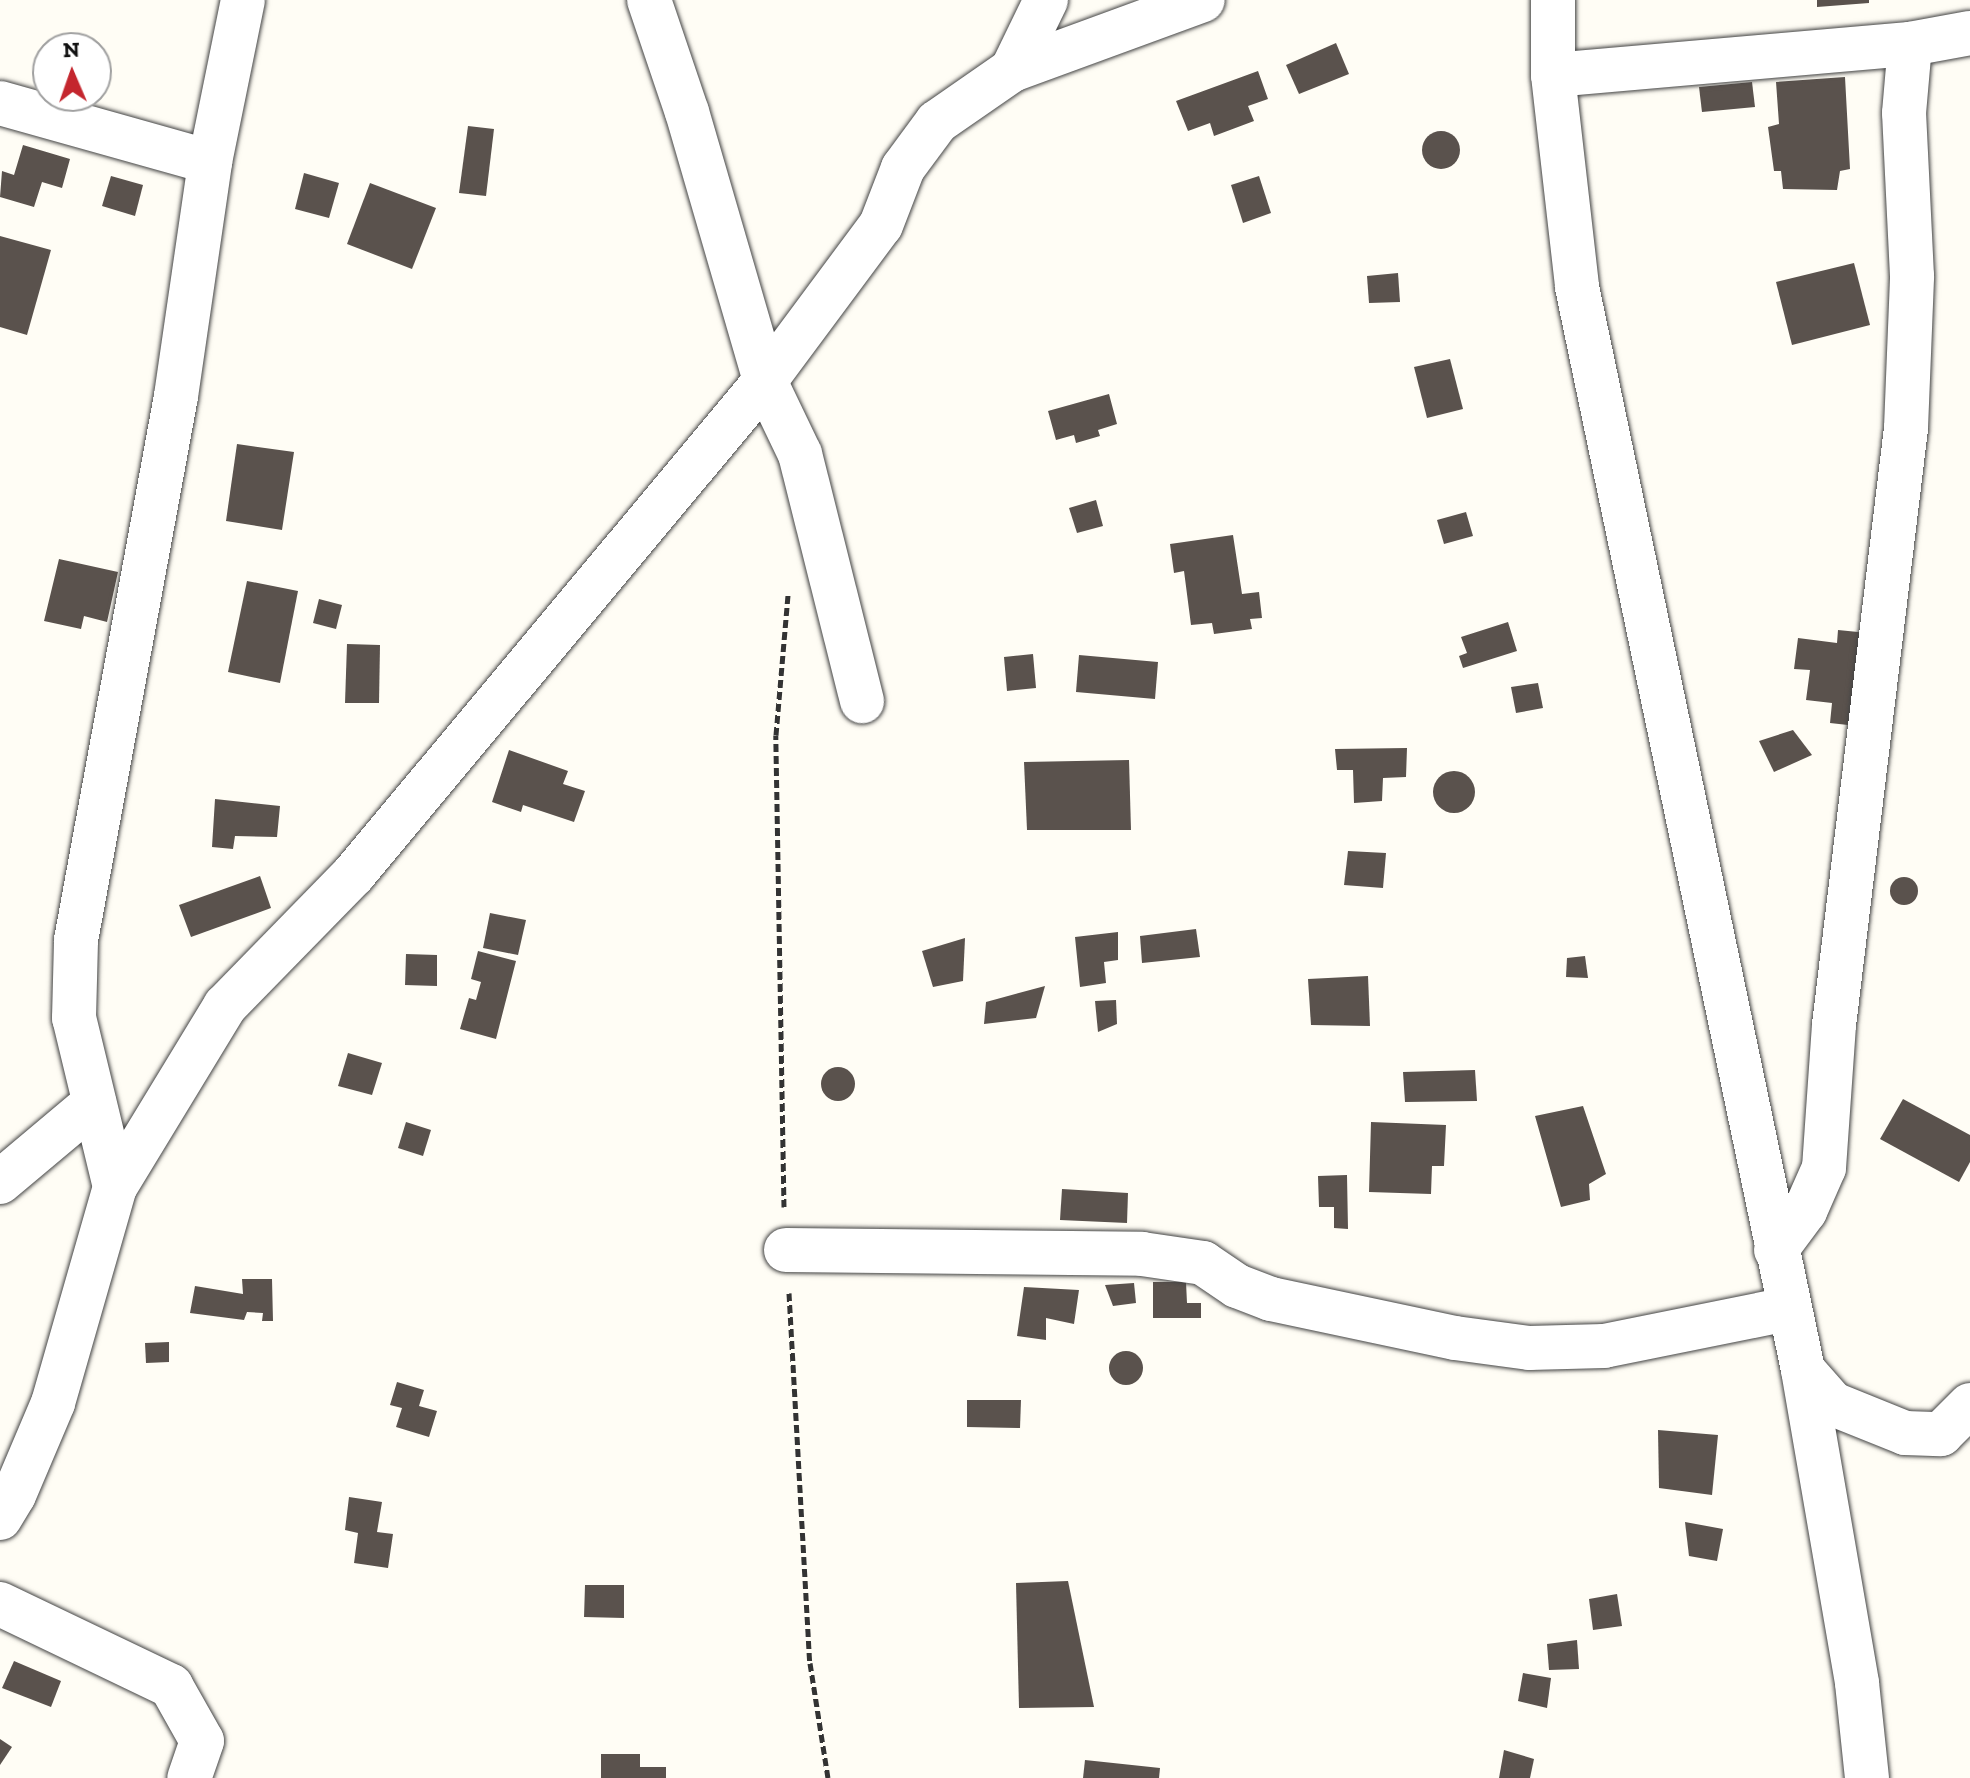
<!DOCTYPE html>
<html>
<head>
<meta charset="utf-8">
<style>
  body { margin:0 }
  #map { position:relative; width:1970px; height:1778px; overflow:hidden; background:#fffdf5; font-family:"Zilla Slab",serif }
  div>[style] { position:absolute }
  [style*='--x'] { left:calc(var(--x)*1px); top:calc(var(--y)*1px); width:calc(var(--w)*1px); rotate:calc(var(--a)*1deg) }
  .building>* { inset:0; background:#5a524d }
  .round { border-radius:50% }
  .path>* { height:5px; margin-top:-2.5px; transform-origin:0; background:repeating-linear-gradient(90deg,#333 0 8px,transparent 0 12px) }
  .roads { filter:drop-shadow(0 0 2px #444) drop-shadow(0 0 2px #444) }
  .minor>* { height:44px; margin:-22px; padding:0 22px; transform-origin:22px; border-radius:22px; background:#fff }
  span { translate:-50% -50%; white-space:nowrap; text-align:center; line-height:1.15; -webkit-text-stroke:8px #fff; paint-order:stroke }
  .north { position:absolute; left:32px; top:32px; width:80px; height:80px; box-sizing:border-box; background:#fff; border:2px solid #a0a0a0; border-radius:50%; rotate:358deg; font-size:22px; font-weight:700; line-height:32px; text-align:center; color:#111 }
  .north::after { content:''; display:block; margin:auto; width:28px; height:36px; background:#c4262e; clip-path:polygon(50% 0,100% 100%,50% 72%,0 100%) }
</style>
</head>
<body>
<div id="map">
  <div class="building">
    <i style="clip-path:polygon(1817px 0,1869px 0,1869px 3px,1817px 7px)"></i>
    <i style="clip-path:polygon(1336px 43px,1349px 74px,1299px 94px,1286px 65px)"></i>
    <i style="clip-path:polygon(1258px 71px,1268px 99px,1248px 106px,1254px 121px,1214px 136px,1210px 123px,1188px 131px,1176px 101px)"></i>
    <i style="clip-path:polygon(1845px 77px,1850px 169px,1840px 171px,1837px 190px,1783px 189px,1781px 171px,1774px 171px,1768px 127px,1779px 124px,1776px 82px)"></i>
    <i style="clip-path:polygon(1752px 82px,1755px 107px,1702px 112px,1699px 87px)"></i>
    <i style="clip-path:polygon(468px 126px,494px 129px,486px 196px,459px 193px)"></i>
    <i class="round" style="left:1422px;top:131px;width:38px;height:38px"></i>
    <i style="clip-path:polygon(23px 145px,70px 159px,62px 188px,42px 182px,34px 207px,0 197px,2px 171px,14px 175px)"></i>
    <i style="clip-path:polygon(304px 173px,339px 183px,329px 218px,295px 209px)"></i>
    <i style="clip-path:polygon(111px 176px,143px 185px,135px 216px,102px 206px)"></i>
    <i style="clip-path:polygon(1259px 176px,1271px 213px,1243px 223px,1231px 185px)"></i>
    <i style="clip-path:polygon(370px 183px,436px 208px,412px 269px,347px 244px)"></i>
    <i style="clip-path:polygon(0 236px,51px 250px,27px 335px,0 327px)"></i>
    <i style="clip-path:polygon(1854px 263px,1870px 325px,1792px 345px,1776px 282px)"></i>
    <i style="clip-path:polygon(1398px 273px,1400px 302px,1369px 303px,1367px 276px)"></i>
    <i style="clip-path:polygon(1450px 359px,1463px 409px,1427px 418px,1414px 367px)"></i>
    <i style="clip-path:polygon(1109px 394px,1117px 424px,1098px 430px,1100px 436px,1076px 443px,1074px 435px,1056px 440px,1048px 411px)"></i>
    <i style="clip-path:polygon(237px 444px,294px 452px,282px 530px,226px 521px)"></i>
    <i style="clip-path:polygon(1096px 500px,1103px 526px,1077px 533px,1069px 508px)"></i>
    <i style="clip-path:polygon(1466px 512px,1473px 536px,1444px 544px,1437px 520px)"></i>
    <i style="clip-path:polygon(1233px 535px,1242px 594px,1259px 592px,1262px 618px,1250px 619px,1252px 629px,1214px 634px,1212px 623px,1191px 625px,1184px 571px,1174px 573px,1170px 544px)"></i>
    <i style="clip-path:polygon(59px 559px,118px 572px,107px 622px,84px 616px,81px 629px,44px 621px)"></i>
    <i style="clip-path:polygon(247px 581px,298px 591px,280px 683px,228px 672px)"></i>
    <i style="clip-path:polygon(319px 599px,342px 605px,336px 629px,313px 623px)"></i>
    <i style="clip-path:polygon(1508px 622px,1517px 651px,1463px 668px,1459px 656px,1467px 653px,1461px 637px)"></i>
    <i style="clip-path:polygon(1838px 630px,1868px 633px,1857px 726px,1830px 723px,1832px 703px,1806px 700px,1810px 670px,1794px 669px,1798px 638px,1837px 643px)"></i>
    <i style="clip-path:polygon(347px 644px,380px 645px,379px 703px,345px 703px)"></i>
    <i style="clip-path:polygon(1033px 654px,1036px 688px,1007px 691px,1004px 657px)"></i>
    <i style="clip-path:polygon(1079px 655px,1158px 662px,1155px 699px,1076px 692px)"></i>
    <i style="clip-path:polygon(1538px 683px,1543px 708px,1516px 713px,1511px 687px)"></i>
    <i style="clip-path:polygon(1793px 730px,1812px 755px,1774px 772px,1759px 741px)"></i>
    <i style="clip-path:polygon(1407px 748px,1406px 777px,1383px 778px,1382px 801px,1354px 803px,1353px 770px,1337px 770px,1335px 749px)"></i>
    <i style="clip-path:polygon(509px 750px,568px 771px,563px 784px,585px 791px,574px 822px,523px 805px,521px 812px,492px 802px)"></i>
    <i style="clip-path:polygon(1129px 760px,1131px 830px,1027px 830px,1024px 762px)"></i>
    <i class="round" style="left:1433px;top:771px;width:42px;height:42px"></i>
    <i style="clip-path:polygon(215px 799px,280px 806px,277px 837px,235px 836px,233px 849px,212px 847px)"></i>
    <i style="clip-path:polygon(1348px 851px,1386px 853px,1383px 888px,1344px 885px)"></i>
    <i style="clip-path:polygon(260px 876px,271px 908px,191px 937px,179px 905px)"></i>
    <i class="round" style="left:1890px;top:877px;width:28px;height:28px"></i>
    <i style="clip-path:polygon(490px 913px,526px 920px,518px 955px,483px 948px)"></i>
    <i style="clip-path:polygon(1196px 929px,1200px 957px,1142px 963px,1140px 936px)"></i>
    <i style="clip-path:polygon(1118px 932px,1118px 960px,1104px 962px,1106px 983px,1080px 987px,1075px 937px)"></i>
    <i style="clip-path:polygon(965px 938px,963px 981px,933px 987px,922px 951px)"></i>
    <i style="clip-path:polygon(478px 951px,516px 961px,496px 1039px,460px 1029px,469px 998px,476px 1000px,481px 982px,471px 979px)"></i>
    <i style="clip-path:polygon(406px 954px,437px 955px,437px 986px,405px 985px)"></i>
    <i style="clip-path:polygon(1585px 956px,1588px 978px,1566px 977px,1567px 958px)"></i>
    <i style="clip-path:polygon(1368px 976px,1370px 1026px,1311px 1025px,1308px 979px)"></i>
    <i style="clip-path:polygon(1045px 986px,1036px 1018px,984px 1024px,986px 1002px)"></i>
    <i style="clip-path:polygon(1116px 1000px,1117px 1024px,1098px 1032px,1095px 1001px)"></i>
    <i style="clip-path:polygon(348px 1053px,382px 1063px,372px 1095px,338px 1086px)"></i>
    <i class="round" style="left:821px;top:1067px;width:34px;height:34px"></i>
    <i style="clip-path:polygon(1475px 1070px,1477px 1101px,1405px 1102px,1403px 1072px)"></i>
    <i style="clip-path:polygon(1903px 1099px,1970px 1135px,1970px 1162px,1959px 1182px,1880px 1139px)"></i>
    <i style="clip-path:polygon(1583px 1106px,1606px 1174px,1589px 1184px,1590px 1200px,1561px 1207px,1535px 1116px)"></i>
    <i style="clip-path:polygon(406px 1122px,431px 1130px,423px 1156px,398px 1148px)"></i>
    <i style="clip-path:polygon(1371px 1122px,1446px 1125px,1444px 1166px,1432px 1166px,1431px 1194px,1369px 1192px)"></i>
    <i style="clip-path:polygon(1347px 1175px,1348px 1229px,1334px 1228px,1334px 1207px,1319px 1207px,1318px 1176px)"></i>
    <i style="clip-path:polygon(1062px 1189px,1128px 1193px,1127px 1223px,1060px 1220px)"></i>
    <i style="clip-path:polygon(242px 1279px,272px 1279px,273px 1321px,262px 1321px,263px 1313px,247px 1312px,244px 1320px,190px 1313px,195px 1286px,243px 1294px)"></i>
    <i style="clip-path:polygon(1153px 1282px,1186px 1282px,1187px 1303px,1201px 1303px,1201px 1318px,1153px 1318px)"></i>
    <i style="clip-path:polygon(1134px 1283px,1136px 1303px,1113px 1306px,1105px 1285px)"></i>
    <i style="clip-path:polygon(1024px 1287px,1079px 1290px,1074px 1324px,1046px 1318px,1046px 1340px,1017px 1336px)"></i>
    <i style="clip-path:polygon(169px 1342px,169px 1362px,146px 1363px,145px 1343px)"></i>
    <i class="round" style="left:1109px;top:1351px;width:34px;height:34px"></i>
    <i style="clip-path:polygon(397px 1382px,424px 1390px,419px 1406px,437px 1411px,429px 1437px,396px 1427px,402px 1408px,390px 1405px)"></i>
    <i style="clip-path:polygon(967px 1400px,1021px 1400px,1020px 1428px,967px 1427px)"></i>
    <i style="clip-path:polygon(1658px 1430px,1718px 1435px,1712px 1495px,1659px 1488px)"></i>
    <i style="clip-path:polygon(349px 1497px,382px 1502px,377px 1532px,393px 1534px,388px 1568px,354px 1563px,358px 1533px,345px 1530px)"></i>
    <i style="clip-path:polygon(1685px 1522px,1723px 1529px,1717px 1561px,1689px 1556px)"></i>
    <i style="clip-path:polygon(1068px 1581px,1094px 1707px,1019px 1708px,1016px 1583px)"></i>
    <i style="clip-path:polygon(585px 1585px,624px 1585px,624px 1618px,584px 1617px)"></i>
    <i style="clip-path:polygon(1617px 1594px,1622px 1626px,1593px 1630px,1589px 1599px)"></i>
    <i style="clip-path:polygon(1577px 1640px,1579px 1669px,1549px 1670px,1547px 1644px)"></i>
    <i style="clip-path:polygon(14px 1661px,61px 1681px,51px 1707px,2px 1688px)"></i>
    <i style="clip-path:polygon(1523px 1673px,1551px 1678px,1547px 1708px,1518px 1701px)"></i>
    <i style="clip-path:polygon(0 1739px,12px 1747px,0 1765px)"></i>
    <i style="clip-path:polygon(1504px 1750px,1534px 1759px,1530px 1778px,1499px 1778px)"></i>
    <i style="clip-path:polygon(601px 1754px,640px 1754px,640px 1767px,666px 1767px,666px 1778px,601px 1778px)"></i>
    <i style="clip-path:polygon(1085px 1760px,1160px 1768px,1159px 1778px,1083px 1778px)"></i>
  </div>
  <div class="path">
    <i style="--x:784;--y:1207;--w:472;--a:-91"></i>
    <i style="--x:776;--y:735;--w:142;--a:-85.1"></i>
    <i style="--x:789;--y:1293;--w:371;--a:86.8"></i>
    <i style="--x:810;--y:1663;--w:116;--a:81.1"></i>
  </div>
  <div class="roads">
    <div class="minor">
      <i style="--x:649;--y:0;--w:118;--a:71.3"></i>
      <i style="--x:687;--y:112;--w:280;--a:73.8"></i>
      <i style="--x:765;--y:381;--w:81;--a:64.4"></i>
      <i style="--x:800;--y:454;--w:255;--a:75.9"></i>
      <i style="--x:1553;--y:0;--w:75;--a:90"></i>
      <i style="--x:1553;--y:75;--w:213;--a:83.5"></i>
      <i style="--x:1577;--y:287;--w:1106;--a:78.21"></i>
      <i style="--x:1803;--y:1370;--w:318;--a:80.2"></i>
      <i style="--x:1857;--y:1683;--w:96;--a:84"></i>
      <i style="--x:1012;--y:70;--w:78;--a:-64.1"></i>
      <i style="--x:1553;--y:75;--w:358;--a:-5"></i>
      <i style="--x:1910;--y:44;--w:61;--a:-10.4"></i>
      <i style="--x:0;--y:103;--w:218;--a:15.7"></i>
      <i style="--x:0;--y:1182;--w:123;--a:-40"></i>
      <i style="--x:115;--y:1187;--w:212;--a:-58.7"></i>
      <i style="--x:225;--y:1006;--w:183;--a:-45.7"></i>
      <i style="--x:353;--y:875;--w:643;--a:-50.17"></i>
      <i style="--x:765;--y:381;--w:194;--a:-53.4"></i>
      <i style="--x:881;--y:225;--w:61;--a:-68.9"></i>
      <i style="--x:903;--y:168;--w:57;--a:-53.5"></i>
      <i style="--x:937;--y:122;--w:91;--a:-34.7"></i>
      <i style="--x:1012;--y:70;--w:203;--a:-20.1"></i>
      <i style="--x:786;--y:1250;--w:356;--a:0.6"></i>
      <i style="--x:1142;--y:1254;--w:62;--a:8.4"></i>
      <i style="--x:1203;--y:1263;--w:41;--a:34.1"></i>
      <i style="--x:1237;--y:1286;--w:36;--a:21"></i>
      <i style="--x:1271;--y:1299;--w:188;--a:12"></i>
      <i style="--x:1455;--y:1338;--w:75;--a:7.7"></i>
      <i style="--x:1529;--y:1348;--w:75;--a:-1.5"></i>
      <i style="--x:1604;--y:1346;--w:187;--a:-11.4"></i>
      <i style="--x:1776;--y:1250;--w:49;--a:-53.4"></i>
      <i style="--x:1805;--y:1211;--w:47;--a:-66.2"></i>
      <i style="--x:1824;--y:1168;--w:143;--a:-86"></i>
      <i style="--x:1834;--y:1025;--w:601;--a:-83.12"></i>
      <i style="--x:1906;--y:428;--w:152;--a:-87.7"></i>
      <i style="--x:1912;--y:276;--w:163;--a:-92.8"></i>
      <i style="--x:1904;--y:113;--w:69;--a:-85"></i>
      <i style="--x:1803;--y:1370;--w:45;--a:48.6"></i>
      <i style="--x:1833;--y:1404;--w:78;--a:21.9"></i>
      <i style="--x:1905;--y:1433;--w:36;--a:2"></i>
      <i style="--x:1941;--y:1434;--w:41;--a:-45"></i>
      <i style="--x:0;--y:1518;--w:27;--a:-59"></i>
      <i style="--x:14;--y:1495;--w:100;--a:-67"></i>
      <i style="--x:53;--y:1403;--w:225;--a:-74"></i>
      <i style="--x:115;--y:1187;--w:174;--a:-103.6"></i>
      <i style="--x:74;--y:1018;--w:78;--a:-88.5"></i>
      <i style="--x:76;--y:940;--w:553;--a:-79.58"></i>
      <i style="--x:176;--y:396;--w:236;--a:-81.7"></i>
      <i style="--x:210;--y:162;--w:165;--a:-78.5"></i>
      <i style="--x:0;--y:1604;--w:190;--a:25.6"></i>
      <i style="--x:171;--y:1686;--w:63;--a:60.6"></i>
      <i style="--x:202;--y:1741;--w:39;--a:109"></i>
    </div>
  </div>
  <div class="north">N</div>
</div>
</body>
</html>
